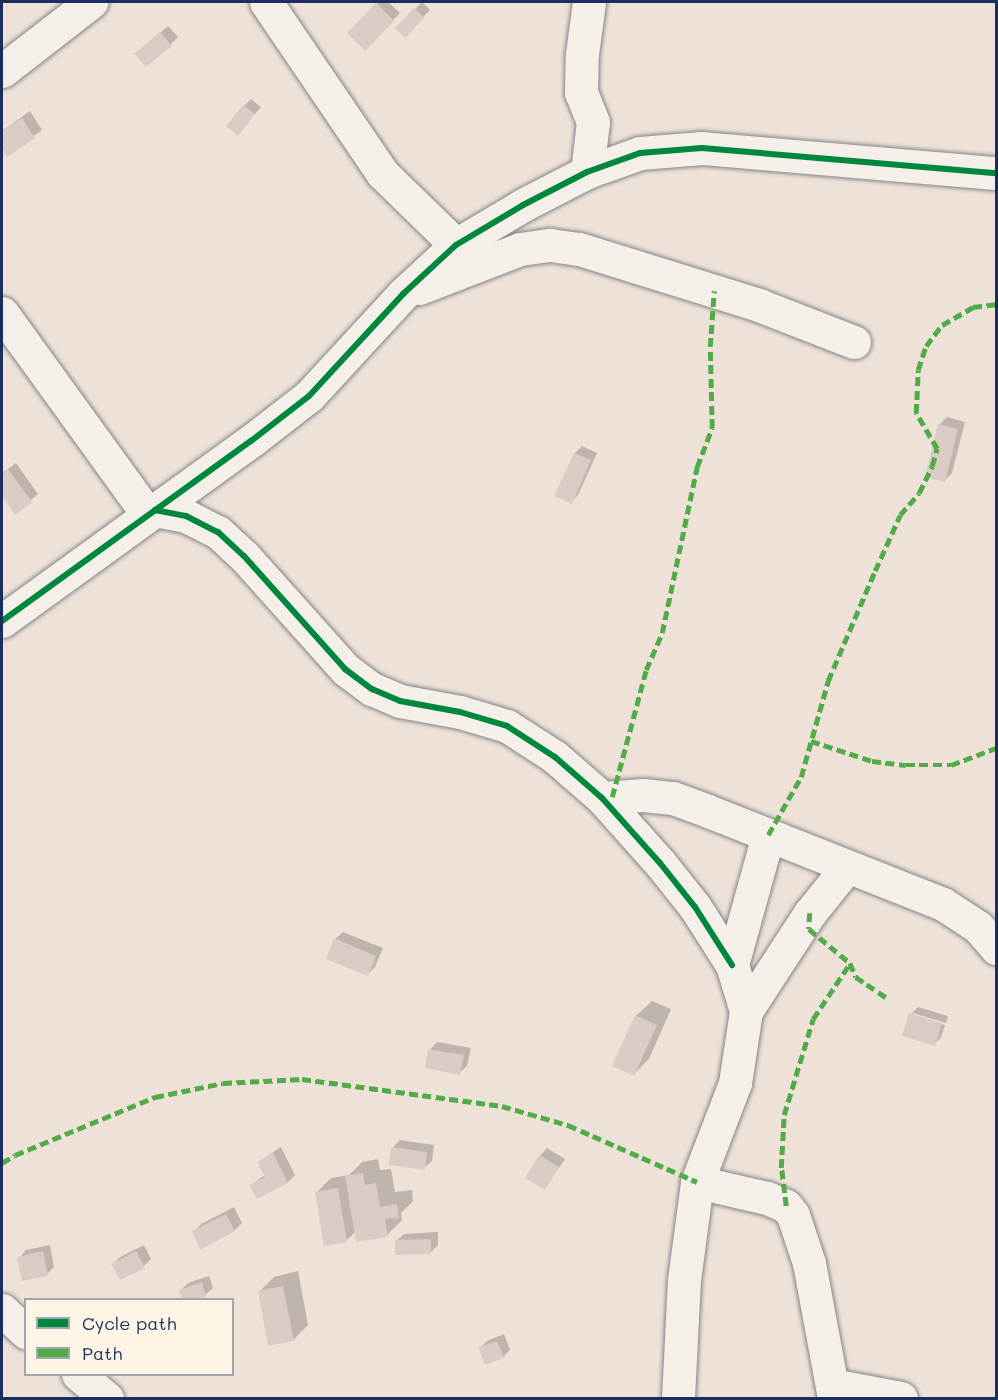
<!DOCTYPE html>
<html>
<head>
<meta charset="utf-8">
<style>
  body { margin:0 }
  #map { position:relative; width:998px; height:1400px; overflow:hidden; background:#eee2d8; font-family:Mali,sans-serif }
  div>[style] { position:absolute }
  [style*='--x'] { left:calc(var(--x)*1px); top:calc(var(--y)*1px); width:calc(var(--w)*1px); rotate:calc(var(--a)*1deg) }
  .shadow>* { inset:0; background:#0003 }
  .building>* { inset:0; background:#dacbc4 }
  .roads { filter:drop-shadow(0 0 2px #868489) drop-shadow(0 0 2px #868489) }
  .minor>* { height:33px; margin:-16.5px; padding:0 16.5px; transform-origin:16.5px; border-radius:16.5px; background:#f4f0e9 }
  .quiet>* { height:4.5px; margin-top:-2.25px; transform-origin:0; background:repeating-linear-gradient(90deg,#52ab49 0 9px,transparent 0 13.5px) }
  .cycleway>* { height:6px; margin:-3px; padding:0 3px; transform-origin:3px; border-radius:3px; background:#00873e }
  span { translate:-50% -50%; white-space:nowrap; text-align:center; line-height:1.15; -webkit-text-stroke:6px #fcf5e5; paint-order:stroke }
  .frame { position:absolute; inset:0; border:3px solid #1b2f5e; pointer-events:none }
  .legend { position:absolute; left:24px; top:1298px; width:210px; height:78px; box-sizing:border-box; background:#fcf5e5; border:2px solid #a2a6af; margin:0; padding:8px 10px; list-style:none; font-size:18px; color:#1b2f5e }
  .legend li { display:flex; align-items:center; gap:12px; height:30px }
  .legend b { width:30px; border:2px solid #a2a6af }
</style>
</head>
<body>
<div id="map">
  <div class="shadow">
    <i style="clip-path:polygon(379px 2px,388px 2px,400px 13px,365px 49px,349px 33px)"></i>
    <i style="clip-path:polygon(422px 2px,430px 10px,405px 36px,397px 28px)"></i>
    <i style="clip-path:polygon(168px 26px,178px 37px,171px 44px,144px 47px)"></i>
    <i style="clip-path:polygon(251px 99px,261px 107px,238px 134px,244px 106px)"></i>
    <i style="clip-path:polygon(30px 111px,42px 130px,8px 155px,2px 145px,2px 131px)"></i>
    <i style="clip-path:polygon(947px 417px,965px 422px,952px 473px,944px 481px,939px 425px)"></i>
    <i style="clip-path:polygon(582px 446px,597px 453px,578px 495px,571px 502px,575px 453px)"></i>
    <i style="clip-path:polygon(16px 463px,38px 494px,16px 513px,2px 492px,2px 473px)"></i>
    <i style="clip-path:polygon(343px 932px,383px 948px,375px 967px,368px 974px,335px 939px)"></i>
    <i style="clip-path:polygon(652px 1001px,671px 1009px,649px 1059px,634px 1074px,636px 1016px)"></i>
    <i style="clip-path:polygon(918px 1007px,948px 1016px,946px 1023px,913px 1013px,913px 1016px,945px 1025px,941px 1037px,934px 1045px,911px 1014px)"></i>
    <i style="clip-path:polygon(437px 1042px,471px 1048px,467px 1066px,459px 1073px,430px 1050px)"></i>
    <i style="clip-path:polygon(400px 1140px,434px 1145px,432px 1161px,424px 1168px,393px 1147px)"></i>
    <i style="clip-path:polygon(281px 1147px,295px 1175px,288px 1182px,251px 1185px,265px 1175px,259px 1162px)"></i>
    <i style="clip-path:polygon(547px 1148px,565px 1159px,545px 1188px,540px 1156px)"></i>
    <i style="clip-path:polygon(378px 1159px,380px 1170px,391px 1169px,395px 1192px,412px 1190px,413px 1201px,401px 1213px,402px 1220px,387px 1235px,356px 1231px,347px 1240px,316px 1193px,331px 1178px,349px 1175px,362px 1162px)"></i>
    <i style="clip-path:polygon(234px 1207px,242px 1223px,235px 1230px,201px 1247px,194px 1232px,201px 1224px)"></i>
    <i style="clip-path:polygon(438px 1232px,438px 1245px,431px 1252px,396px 1241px,404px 1234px)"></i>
    <i style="clip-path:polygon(50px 1245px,54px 1267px,47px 1274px,19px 1258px,26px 1250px)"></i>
    <i style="clip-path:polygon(144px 1245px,151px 1259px,144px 1266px,113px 1264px,120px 1257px)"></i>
    <i style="clip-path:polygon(298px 1271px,308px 1325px,293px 1340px,259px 1292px,274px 1277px)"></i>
    <i style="clip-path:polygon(209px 1276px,213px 1288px,205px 1295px,184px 1300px,181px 1290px,188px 1283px)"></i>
    <i style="clip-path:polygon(504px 1334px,510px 1350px,503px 1357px,480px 1348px,487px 1341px)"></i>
  </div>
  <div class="building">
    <i style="clip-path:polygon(376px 3px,394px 21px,365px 51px,347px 33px)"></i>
    <i style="clip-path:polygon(414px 8px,424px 18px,405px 38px,395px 28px)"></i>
    <i style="clip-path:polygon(160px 32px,172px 46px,146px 67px,134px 54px)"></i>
    <i style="clip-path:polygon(243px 105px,255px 114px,238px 136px,226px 126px)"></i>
    <i style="clip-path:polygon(22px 118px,35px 138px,7px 157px,2px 148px,2px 131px)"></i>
    <i style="clip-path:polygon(938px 424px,958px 429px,945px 482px,925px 477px)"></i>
    <i style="clip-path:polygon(574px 453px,591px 460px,572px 504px,554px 496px)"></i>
    <i style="clip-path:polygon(8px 469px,32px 502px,15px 515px,2px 495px,2px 474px)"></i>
    <i style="clip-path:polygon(334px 938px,376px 956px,368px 976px,326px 959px)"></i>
    <i style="clip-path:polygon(909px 1013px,942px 1023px,935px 1046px,902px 1036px)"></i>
    <i style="clip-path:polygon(635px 1015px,657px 1025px,634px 1076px,612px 1066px)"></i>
    <i style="clip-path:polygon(428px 1049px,464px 1055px,460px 1075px,425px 1068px)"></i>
    <i style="clip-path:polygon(391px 1147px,427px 1152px,425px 1170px,389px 1165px)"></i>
    <i style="clip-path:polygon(273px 1153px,288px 1183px,257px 1199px,249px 1185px,265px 1177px,257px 1162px)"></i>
    <i style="clip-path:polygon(539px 1155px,559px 1167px,545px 1190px,525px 1178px)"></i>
    <i style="clip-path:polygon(363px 1173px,365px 1185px,376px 1183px,380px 1207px,397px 1204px,399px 1218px,385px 1219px,388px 1237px,356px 1242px,345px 1176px)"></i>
    <i style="clip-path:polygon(338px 1188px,347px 1242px,324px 1246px,315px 1192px)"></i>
    <i style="clip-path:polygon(226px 1214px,235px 1231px,200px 1250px,192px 1231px)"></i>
    <i style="clip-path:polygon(431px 1239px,431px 1254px,395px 1255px,395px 1240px)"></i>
    <i style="clip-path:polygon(43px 1251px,48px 1276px,22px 1281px,17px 1257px)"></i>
    <i style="clip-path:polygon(136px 1251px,145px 1268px,120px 1280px,111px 1264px)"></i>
    <i style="clip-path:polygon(202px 1282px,206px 1297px,182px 1300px,179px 1290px)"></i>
    <i style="clip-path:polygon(283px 1286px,294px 1341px,268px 1346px,258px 1291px)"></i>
    <i style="clip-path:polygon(497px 1341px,504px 1358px,485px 1365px,478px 1347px)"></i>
  </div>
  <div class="roads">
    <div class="minor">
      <i style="--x:266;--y:2;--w:207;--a:55.8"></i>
      <i style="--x:382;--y:173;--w:103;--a:44.2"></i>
      <i style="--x:2;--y:71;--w:113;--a:-37.8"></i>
      <i style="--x:587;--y:172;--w:50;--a:-83.2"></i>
      <i style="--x:593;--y:122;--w:31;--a:-112"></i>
      <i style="--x:581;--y:93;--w:39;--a:-89"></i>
      <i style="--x:582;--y:54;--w:52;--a:-82.3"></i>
      <i style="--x:419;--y:288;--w:108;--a:-21.1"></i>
      <i style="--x:520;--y:249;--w:30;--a:-8"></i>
      <i style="--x:550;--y:245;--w:29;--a:8"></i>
      <i style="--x:579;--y:249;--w:189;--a:17.3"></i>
      <i style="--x:759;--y:305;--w:102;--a:21.3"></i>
      <i style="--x:2;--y:313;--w:249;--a:54.1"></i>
      <i style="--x:155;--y:510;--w:32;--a:11"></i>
      <i style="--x:186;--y:516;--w:36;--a:27"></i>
      <i style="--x:218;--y:532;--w:35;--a:43"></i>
      <i style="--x:244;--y:556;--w:152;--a:48.2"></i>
      <i style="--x:345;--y:669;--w:34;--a:37"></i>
      <i style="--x:372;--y:689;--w:30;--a:23"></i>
      <i style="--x:400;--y:701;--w:61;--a:10.4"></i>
      <i style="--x:460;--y:712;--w:49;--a:16.6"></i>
      <i style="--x:507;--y:726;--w:57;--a:32.9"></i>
      <i style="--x:555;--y:757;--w:62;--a:41.1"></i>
      <i style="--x:602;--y:798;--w:87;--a:48.3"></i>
      <i style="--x:660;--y:863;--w:56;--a:51.5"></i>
      <i style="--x:695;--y:907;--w:69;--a:57.5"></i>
      <i style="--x:2;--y:621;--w:307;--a:-35.9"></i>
      <i style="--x:251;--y:441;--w:73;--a:-37.8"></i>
      <i style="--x:309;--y:396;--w:139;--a:-47.3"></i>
      <i style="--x:403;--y:294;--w:72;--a:-42.8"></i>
      <i style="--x:456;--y:245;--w:78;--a:-30.8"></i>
      <i style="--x:523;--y:205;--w:72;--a:-27.3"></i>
      <i style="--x:587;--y:172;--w:56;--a:-19.7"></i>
      <i style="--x:640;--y:153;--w:62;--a:-4.6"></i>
      <i style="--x:702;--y:148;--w:295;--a:4.9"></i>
      <i style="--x:602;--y:798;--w:41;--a:-4.2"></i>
      <i style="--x:643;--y:795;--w:30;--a:6"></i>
      <i style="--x:673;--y:798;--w:37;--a:20"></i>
      <i style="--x:708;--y:811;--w:253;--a:21.6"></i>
      <i style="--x:943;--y:904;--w:42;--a:33.3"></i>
      <i style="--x:978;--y:927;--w:28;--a:49"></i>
      <i style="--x:746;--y:1011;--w:117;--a:-56.9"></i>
      <i style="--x:810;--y:913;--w:59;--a:-51.2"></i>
      <i style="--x:697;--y:1182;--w:72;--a:12.9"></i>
      <i style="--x:767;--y:1198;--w:21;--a:23"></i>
      <i style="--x:786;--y:1206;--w:11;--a:52"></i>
      <i style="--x:793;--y:1215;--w:51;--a:71.6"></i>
      <i style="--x:809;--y:1263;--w:137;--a:79.5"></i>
      <i style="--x:2;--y:1310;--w:33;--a:43"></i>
      <i style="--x:78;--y:1374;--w:38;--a:40"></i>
      <i style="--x:832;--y:1385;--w:70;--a:10.7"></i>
      <i style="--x:678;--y:1398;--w:118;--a:-87.1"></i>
      <i style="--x:684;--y:1280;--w:99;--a:-82.4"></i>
      <i style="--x:697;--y:1182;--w:106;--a:-69"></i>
      <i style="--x:735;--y:1083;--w:73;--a:-81.3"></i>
      <i style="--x:746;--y:1011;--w:48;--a:-106.9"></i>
      <i style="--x:732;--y:965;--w:135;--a:-74.5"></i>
    </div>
  </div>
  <div class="quiet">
    <i style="--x:811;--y:741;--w:64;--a:18.2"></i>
    <i style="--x:872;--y:761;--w:34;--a:7"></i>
    <i style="--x:906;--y:765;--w:45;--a:0"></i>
    <i style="--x:951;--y:765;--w:48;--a:-20.7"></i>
    <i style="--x:612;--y:797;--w:131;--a:-75"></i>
    <i style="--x:646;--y:670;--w:40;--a:-66.6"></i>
    <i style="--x:662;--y:633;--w:170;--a:-78.1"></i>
    <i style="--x:697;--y:467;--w:42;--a:-69"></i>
    <i style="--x:712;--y:428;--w:81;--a:-91.4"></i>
    <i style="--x:710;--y:347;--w:56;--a:-85.9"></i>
    <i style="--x:768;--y:835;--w:67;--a:-60.4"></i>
    <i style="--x:801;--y:777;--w:100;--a:-74.3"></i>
    <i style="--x:828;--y:681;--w:120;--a:-66.9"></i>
    <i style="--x:875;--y:571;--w:61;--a:-65.9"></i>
    <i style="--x:900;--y:515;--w:29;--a:-49"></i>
    <i style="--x:919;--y:493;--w:30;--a:-64"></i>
    <i style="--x:932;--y:466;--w:18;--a:-74"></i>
    <i style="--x:937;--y:449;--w:42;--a:-120.3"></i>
    <i style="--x:916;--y:413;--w:43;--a:-87.3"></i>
    <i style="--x:918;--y:370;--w:25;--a:-72"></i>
    <i style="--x:926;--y:346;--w:26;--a:-53"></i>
    <i style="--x:942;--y:325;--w:36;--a:-30"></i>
    <i style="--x:973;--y:307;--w:23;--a:-7"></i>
    <i style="--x:810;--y:913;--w:16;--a:94"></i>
    <i style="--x:809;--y:929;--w:53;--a:39.7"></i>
    <i style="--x:850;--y:963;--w:15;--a:67"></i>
    <i style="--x:856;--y:977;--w:40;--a:34"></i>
    <i style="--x:2;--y:1163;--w:15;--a:-32"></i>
    <i style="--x:15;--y:1155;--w:152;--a:-22.5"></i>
    <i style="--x:155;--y:1097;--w:69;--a:-11.6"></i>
    <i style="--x:223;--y:1083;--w:79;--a:-2.9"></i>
    <i style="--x:302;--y:1079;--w:202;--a:7.7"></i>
    <i style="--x:502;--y:1106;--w:69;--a:16.1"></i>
    <i style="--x:568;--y:1125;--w:141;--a:23.8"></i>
    <i style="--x:786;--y:1206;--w:38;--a:-97"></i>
    <i style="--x:781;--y:1168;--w:53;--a:-86.8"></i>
    <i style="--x:784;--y:1115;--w:100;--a:-73.2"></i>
    <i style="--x:813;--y:1019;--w:67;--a:-56.5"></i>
  </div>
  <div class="cycleway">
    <i style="--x:155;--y:510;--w:32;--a:11"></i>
    <i style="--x:186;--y:516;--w:36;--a:27"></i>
    <i style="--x:218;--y:532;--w:35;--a:43"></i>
    <i style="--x:244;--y:556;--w:152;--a:48.2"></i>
    <i style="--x:345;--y:669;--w:34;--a:37"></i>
    <i style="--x:372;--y:689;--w:30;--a:23"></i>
    <i style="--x:400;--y:701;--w:61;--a:10.4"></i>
    <i style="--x:460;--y:712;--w:49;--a:16.6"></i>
    <i style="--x:507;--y:726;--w:57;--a:32.9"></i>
    <i style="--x:555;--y:757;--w:62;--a:41.1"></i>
    <i style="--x:602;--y:798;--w:87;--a:48.3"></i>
    <i style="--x:660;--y:863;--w:56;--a:51.5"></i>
    <i style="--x:695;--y:907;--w:69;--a:57.5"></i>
    <i style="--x:2;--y:621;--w:307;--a:-35.9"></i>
    <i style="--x:251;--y:441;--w:73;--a:-37.8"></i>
    <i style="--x:309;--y:396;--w:139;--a:-47.3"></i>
    <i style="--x:403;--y:294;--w:72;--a:-42.8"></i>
    <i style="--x:456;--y:245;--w:78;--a:-30.8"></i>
    <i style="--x:523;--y:205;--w:72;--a:-27.3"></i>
    <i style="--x:587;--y:172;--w:56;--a:-19.7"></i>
    <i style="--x:640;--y:153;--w:62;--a:-4.6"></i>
    <i style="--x:702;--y:148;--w:295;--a:4.9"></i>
  </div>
  <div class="frame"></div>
  <ul class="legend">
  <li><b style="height:8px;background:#00873e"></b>Cycle path</li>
  <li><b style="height:8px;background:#52ab49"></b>Path</li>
  </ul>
</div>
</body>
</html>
